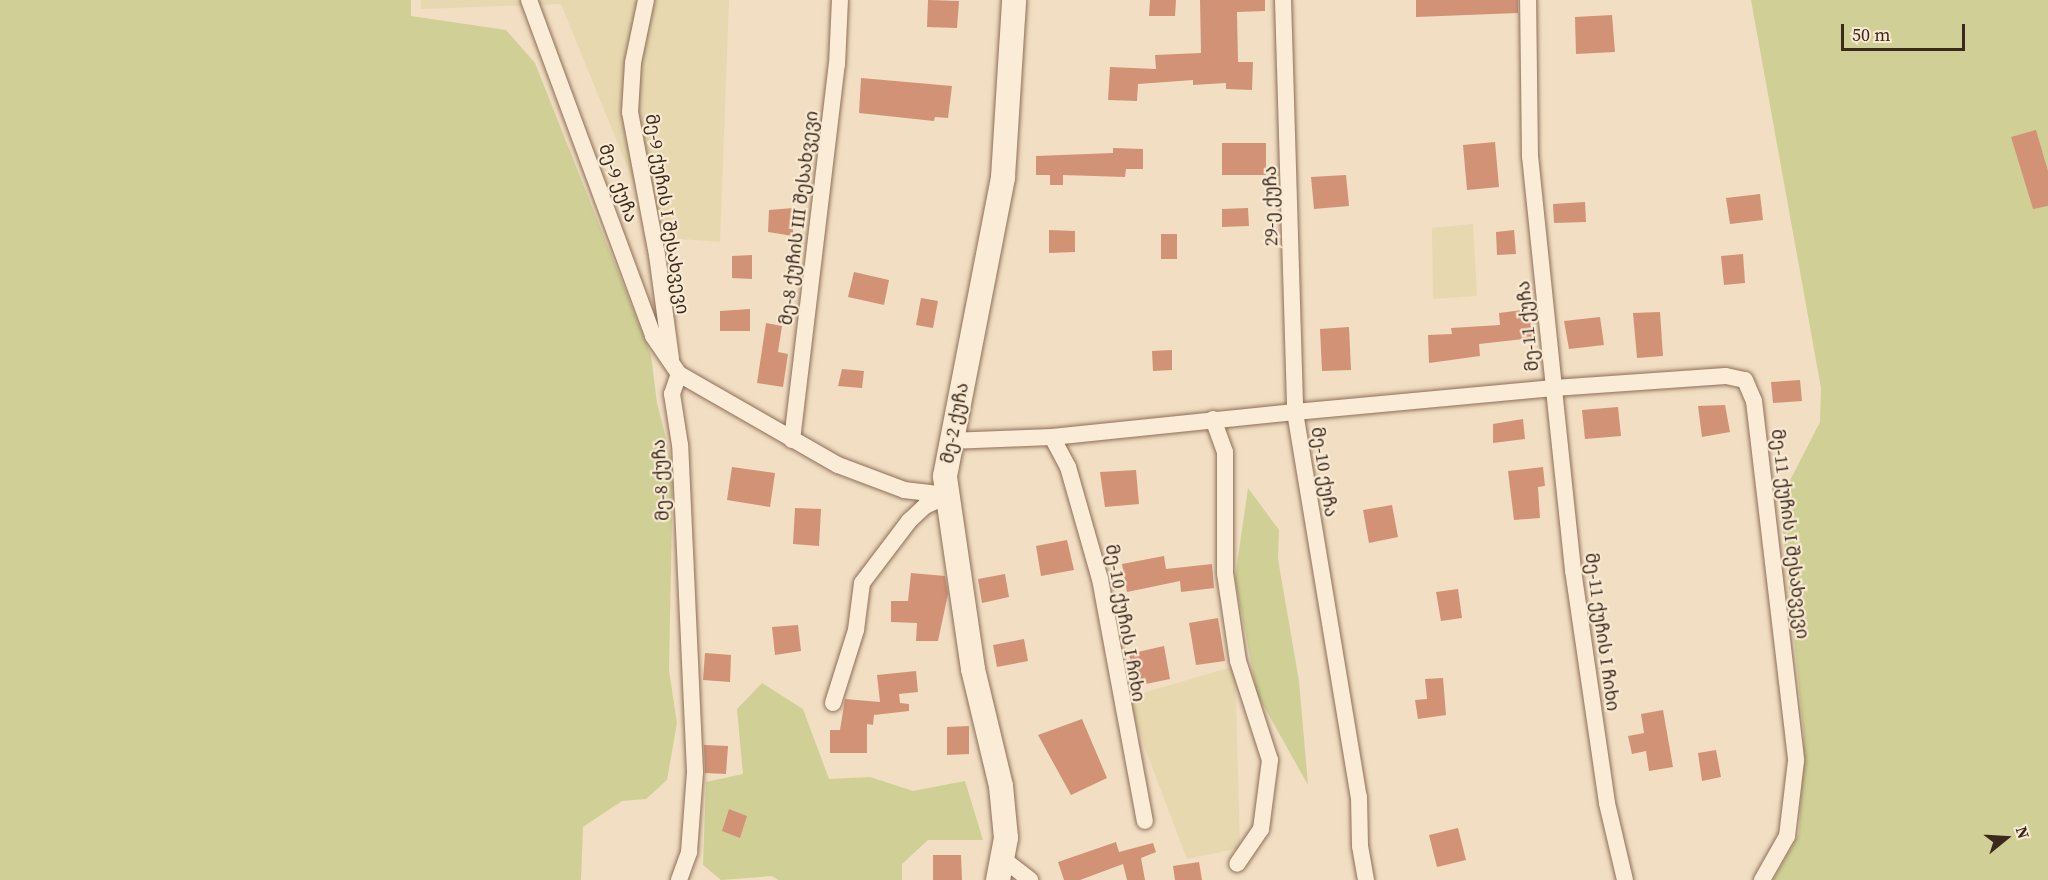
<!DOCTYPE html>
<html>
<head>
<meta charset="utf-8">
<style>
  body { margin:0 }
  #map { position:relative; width:2048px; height:880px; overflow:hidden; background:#f1dec3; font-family:"Source Serif 4","Noto Sans Georgian",serif }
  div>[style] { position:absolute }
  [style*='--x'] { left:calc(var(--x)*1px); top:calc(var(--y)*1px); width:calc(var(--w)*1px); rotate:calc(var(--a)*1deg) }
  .farmland>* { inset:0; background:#e7d8b0 }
  .green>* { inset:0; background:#d0d096 }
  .building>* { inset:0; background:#d29276 }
  .roads { filter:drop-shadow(0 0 2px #8d6e58) drop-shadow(0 0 2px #8d6e58) }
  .minor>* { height:16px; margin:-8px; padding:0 8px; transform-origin:8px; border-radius:8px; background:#fbecd7 }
  .secondary>* { height:24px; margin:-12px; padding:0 12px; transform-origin:12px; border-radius:12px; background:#fbecd7 }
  span { translate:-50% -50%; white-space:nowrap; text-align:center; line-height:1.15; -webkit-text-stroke:4.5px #f8e9d3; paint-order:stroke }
  .street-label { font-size:18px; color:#3c291d }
  .north { position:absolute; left:1976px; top:808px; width:60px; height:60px; -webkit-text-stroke:4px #f8e9d3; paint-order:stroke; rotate:72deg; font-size:16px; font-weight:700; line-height:24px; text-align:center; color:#3c291d }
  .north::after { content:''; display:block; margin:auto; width:21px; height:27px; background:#3c291d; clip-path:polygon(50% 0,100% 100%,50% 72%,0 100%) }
  .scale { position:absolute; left:1841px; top:24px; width:124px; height:27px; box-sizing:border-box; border:3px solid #3c291d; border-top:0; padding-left:8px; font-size:18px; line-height:21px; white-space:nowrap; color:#3c291d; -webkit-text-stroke:4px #f8e9d3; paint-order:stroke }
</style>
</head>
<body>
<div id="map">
  <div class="farmland">
    <i style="clip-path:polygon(421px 0,729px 0,720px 242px,656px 237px,561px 4px,421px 9px)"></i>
    <i style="clip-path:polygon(1473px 224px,1477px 296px,1433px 299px,1432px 228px)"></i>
    <i style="clip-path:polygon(1235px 666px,1240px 848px,1187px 859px,1126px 698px)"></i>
  </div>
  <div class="green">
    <i style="clip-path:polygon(0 0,411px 0,411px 16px,506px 30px,535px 63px,651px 355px,657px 403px,673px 466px,669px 670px,677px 723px,667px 780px,646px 799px,622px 801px,583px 827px,581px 880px,0 880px)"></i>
    <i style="clip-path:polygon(1751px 0,2048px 0,2048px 880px,1773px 880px,1799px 834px,1804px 736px,1780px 500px,1820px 422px,1821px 388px)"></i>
    <i style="clip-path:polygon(1248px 488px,1279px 530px,1278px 559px,1299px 681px,1308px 785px,1257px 694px,1235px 578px)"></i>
    <i style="clip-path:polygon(762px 683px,803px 709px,829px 779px,870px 777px,913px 791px,965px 781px,983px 840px,928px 840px,902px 864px,902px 880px,778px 880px,772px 876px,721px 880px,703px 865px,706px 782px,743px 774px,737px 709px)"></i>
  </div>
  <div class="building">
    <i style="clip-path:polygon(928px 0,959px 1px,957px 28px,927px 27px)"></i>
    <i style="clip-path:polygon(1150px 0,1176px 0,1175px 16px,1149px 16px)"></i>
    <i style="clip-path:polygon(1200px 0,1265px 0,1265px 11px,1237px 12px,1238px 62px,1253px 62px,1252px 90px,1226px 89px,1226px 83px,1193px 85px,1193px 80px,1138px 84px,1137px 101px,1108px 100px,1110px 67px,1156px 69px,1155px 55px,1201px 53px)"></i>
    <i style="clip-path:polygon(1416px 0,1518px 0,1518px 13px,1416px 17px)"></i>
    <i style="clip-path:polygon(1612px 15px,1615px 52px,1576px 54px,1575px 17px)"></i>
    <i style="clip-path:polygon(861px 78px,952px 86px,948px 118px,935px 117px,934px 121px,859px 113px)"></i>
    <i style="clip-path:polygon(2036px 130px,2048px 171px,2048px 206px,2033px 209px,2011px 137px)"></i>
    <i style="clip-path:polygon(1495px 142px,1499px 187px,1467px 190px,1463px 145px)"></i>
    <i style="clip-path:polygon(1222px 143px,1266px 143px,1266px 175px,1222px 175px)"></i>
    <i style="clip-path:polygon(1113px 148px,1143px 149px,1143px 169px,1126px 169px,1125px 177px,1063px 175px,1063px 185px,1050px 185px,1050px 175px,1036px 175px,1036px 156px,1113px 153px)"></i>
    <i style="clip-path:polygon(1346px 175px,1349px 206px,1314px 209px,1311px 177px)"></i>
    <i style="clip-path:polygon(1760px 194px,1763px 220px,1730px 224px,1726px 198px)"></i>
    <i style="clip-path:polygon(1585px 202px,1586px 222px,1554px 223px,1553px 204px)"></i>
    <i style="clip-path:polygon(793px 208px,793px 236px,768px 232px,769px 210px)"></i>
    <i style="clip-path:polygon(1248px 208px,1249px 226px,1222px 227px,1222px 209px)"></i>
    <i style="clip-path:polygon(1049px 230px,1075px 231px,1075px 252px,1049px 253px)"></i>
    <i style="clip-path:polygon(1514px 230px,1516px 254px,1497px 255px,1496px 232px)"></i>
    <i style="clip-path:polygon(1161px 234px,1177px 234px,1177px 259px,1161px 259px)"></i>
    <i style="clip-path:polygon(1743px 254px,1745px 283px,1724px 285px,1721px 256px)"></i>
    <i style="clip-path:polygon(752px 255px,752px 279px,732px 278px,732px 256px)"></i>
    <i style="clip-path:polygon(854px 272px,889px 280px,884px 305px,848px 297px)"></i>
    <i style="clip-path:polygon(921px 298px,938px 301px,933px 328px,916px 325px)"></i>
    <i style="clip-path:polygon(750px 309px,750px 331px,720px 331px,720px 311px)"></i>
    <i style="clip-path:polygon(1529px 309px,1532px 338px,1479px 344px,1480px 356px,1429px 363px,1428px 335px,1452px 334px,1451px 328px,1500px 325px,1499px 313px)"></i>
    <i style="clip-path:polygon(1660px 312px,1663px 356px,1637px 358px,1633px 313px)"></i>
    <i style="clip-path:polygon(1600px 317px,1604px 345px,1569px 349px,1564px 321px)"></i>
    <i style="clip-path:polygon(766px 323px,782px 326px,778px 352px,788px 354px,783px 387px,757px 383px)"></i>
    <i style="clip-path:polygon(1349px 327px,1351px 370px,1322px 371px,1320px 329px)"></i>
    <i style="clip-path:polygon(1172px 350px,1172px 370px,1153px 371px,1152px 351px)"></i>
    <i style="clip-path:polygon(842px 369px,864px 371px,862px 388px,838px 386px)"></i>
    <i style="clip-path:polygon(1800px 380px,1802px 401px,1773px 403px,1771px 382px)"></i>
    <i style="clip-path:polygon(1725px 405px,1730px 432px,1702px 437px,1698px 406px)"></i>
    <i style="clip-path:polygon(1618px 407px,1621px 436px,1585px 439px,1582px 410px)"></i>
    <i style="clip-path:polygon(1523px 419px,1525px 439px,1493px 443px,1493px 424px)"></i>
    <i style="clip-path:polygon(732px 467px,775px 473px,770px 507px,727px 500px)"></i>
    <i style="clip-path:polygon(1543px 467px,1545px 486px,1538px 487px,1540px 518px,1514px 520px,1508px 471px)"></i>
    <i style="clip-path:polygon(1136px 470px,1139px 504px,1105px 507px,1100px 472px)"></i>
    <i style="clip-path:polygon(1392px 505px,1398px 537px,1369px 543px,1363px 510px)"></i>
    <i style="clip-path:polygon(795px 508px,821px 509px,819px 546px,793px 544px)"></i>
    <i style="clip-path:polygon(1067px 540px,1074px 570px,1041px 576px,1036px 546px)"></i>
    <i style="clip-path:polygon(1164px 556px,1166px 569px,1212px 564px,1214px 588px,1181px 592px,1180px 581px,1127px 592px,1122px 564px)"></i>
    <i style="clip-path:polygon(911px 573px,945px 576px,948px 594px,938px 641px,916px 641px,917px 623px,891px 622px,891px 601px,908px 601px)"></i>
    <i style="clip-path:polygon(1005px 574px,1009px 597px,982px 603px,978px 579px)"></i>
    <i style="clip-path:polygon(1458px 589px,1462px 618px,1441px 621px,1436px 592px)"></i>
    <i style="clip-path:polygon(1218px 618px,1225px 661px,1196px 665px,1189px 623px)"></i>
    <i style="clip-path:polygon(798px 625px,801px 651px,775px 655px,772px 627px)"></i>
    <i style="clip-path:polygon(1024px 639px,1028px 661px,997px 667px,993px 645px)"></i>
    <i style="clip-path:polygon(1164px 646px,1170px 679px,1136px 686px,1129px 654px)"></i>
    <i style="clip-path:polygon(705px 653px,731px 655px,730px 682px,703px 680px)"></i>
    <i style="clip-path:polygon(916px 671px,918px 692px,899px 694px,900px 703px,909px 704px,909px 711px,874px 715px,873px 725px,867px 724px,867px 753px,830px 753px,830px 730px,840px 730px,845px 699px,880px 702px,877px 675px)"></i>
    <i style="clip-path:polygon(1443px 678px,1446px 715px,1418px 719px,1415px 700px,1427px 699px,1425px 679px)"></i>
    <i style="clip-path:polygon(1663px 710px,1673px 767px,1649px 771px,1646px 751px,1632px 754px,1628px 736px,1644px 733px,1641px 714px)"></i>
    <i style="clip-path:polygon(1082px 719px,1107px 778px,1071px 795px,1038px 735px)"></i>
    <i style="clip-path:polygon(969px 726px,969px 754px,947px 755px,947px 727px)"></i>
    <i style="clip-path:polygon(704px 745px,728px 746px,726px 774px,705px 773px)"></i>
    <i style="clip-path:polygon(1716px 750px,1721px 777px,1702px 781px,1698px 753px)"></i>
    <i style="clip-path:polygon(729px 809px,747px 816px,740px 838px,722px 831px)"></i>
    <i style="clip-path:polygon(1458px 828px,1466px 860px,1437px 867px,1429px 835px)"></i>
    <i style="clip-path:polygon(1116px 842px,1119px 852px,1153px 843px,1156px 852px,1141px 858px,1145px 880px,1127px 880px,1123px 864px,1080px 880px,1064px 880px,1058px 862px)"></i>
    <i style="clip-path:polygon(933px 855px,961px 855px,962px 880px,933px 880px)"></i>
    <i style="clip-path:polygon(1199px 862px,1202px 880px,1175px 880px,1173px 866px)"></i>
  </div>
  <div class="roads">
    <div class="minor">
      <i style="--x:529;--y:0;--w:358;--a:69.7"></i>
      <i style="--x:653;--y:336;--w:46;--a:55.6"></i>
      <i style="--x:646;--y:0;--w:64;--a:101.7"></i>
      <i style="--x:633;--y:63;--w:49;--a:93.5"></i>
      <i style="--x:630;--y:112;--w:146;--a:79.3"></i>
      <i style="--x:657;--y:255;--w:105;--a:82.3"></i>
      <i style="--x:1283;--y:0;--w:412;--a:88.3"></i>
      <i style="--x:1295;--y:412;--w:260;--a:-5.3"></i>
      <i style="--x:1554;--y:388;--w:232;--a:-95.9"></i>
      <i style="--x:1530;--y:157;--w:157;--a:-90.7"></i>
      <i style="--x:679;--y:374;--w:183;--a:29.8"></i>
      <i style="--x:838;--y:465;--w:71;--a:20.7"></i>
      <i style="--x:904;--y:490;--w:43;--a:6.6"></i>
      <i style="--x:1213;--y:419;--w:35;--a:70"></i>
      <i style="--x:1225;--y:452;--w:121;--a:90"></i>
      <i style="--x:1225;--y:573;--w:89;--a:81.6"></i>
      <i style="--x:1238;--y:661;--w:104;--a:72.1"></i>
      <i style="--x:1270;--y:760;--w:70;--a:97.4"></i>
      <i style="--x:1261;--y:829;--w:42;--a:124.4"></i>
      <i style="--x:1052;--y:437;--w:34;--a:62"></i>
      <i style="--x:1068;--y:467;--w:116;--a:74.1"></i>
      <i style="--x:1100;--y:579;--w:246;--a:79.5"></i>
      <i style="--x:792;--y:440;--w:378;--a:-83.2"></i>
      <i style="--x:837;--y:65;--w:65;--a:-87.4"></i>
      <i style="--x:949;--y:441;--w:103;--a:-2.2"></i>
      <i style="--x:1052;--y:437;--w:244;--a:-5.9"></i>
      <i style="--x:1295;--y:412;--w:390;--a:80.6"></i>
      <i style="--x:1359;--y:797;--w:49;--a:88.8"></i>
      <i style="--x:1360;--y:846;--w:35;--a:80"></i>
      <i style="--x:833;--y:703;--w:77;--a:-72.5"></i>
      <i style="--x:856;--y:630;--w:47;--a:-82.7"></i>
      <i style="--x:862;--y:583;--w:78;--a:-52.8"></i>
      <i style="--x:909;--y:521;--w:22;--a:-43"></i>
      <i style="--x:925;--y:506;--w:21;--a:-25"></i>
      <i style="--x:1002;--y:858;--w:36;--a:38"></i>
      <i style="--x:679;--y:880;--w:30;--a:-70"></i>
      <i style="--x:689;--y:852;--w:80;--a:-85.7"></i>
      <i style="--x:695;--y:772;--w:327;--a:-92.6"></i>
      <i style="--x:680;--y:445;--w:52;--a:-98.9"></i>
      <i style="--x:672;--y:394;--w:21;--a:-71"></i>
      <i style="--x:1625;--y:880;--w:79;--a:-103.2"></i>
      <i style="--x:1607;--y:803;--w:235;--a:-98.3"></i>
      <i style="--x:1573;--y:570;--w:183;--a:-96"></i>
      <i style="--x:1554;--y:388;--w:172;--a:-4"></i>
      <i style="--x:1726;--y:376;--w:19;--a:12"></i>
      <i style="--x:1745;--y:380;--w:23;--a:67"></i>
      <i style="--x:1754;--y:401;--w:362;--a:83.3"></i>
      <i style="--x:1796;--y:761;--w:76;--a:96.8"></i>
      <i style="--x:1787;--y:836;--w:51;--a:119.6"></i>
    </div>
    <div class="secondary">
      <i style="--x:998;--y:880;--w:43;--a:-79.2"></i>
      <i style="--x:1006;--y:838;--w:52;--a:-95.5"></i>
      <i style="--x:1001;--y:786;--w:120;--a:-103.5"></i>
      <i style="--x:973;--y:669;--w:195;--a:-98.3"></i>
      <i style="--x:945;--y:476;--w:305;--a:-79"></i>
      <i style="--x:1003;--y:177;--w:177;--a:-86.4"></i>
    </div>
  </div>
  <div class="street-label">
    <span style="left:618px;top:183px;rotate:70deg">მე-9 ქუჩა</span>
    <span style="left:1271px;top:206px;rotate:-91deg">29-ე ქუჩა</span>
    <span style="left:667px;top:214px;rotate:81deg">მე-9 ქუჩის I შესახვევი</span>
    <span style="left:799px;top:218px;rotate:-83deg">მე-8 ქუჩის III შესახვევი</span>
    <span style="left:1528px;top:326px;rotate:-96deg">მე-11 ქუჩა</span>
    <span style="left:955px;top:423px;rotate:-79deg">მე-2 ქუჩა</span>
    <span style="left:1324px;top:472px;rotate:81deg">მე-10 ქუჩა</span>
    <span style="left:661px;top:480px;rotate:-93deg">მე-8 ქუჩა</span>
    <span style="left:1790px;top:534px;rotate:83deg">მე-11 ქუჩის I შესახვევი</span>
    <span style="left:1125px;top:623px;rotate:80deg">მე-10 ქუჩის I ჩიხი</span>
    <span style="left:1602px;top:632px;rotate:82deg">მე-11 ქუჩის I ჩიხი</span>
  </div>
  <div class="north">N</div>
  <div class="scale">50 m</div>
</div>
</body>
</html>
